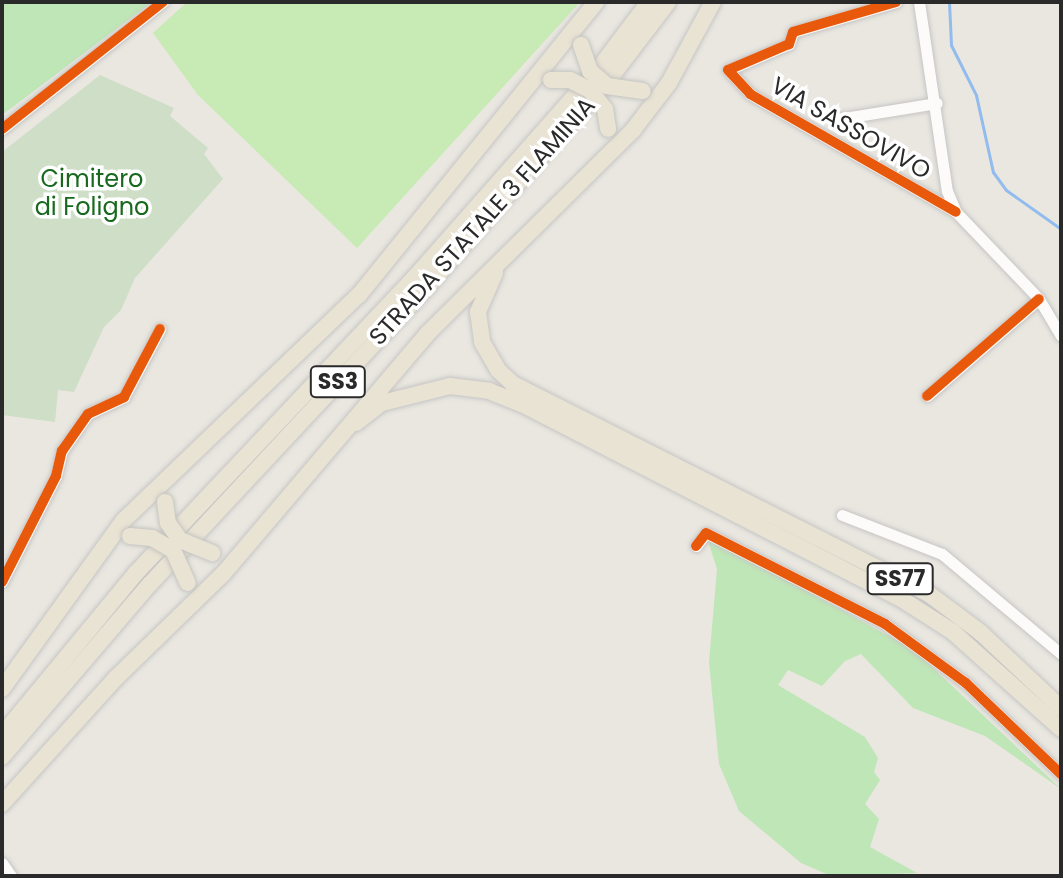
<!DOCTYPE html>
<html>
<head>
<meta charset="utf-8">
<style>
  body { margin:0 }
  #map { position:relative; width:1063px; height:878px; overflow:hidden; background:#e9e7e0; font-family:Poppins,sans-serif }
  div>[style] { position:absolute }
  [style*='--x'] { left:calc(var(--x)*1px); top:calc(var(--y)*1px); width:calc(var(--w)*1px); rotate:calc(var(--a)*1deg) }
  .green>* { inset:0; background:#bfe6b7 }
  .cemetery>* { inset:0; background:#cfdec7 }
  .pitch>* { inset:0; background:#c8eab5 }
  .stream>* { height:3px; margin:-1.5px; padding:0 1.5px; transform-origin:1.5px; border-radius:1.5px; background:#92bced }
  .roads { filter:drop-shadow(0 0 2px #c6c5c5) drop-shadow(0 0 2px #c6c5c5) }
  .minor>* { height:11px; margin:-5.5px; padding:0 5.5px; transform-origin:5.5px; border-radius:5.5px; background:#fcfbfa }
  .highway>* { height:16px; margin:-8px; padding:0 8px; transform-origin:8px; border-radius:8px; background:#e9e3d3 }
  .bridges { filter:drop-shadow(0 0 2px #c4c4c1) drop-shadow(0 0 2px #c4c4c1) }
  .highway-bridge>* { height:16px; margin:-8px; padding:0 8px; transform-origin:8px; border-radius:8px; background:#e9e3d3 }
  .cycleway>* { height:10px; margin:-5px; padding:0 5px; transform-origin:5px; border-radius:5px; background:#e8590c }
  span { translate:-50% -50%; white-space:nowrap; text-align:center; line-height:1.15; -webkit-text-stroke:7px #fff; paint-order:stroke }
  .shield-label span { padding:2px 6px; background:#fff; border:2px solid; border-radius:6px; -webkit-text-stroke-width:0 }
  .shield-label { font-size:22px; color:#2a2a2a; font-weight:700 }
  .street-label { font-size:24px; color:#2a2a2a }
  .park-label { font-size:24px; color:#18691e }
  .frame { position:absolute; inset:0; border:4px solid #2a2a2a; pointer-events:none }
</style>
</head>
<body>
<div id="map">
  <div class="green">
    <i style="clip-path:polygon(2px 2px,152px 2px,2px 115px)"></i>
    <i style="clip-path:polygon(706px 535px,914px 650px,1061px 789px,985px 736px,913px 708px,861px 654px,845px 661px,822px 686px,788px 670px,778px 685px,865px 737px,878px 758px,874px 772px,880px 780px,865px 804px,879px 819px,870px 847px,917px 873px,831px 876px,801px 863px,739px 811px,719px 764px,709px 662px,717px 569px)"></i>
  </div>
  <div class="cemetery">
    <i style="clip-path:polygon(100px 75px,174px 108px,170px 116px,208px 148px,204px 154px,223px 179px,135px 278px,121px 310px,104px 327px,74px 392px,58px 390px,55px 422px,2px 415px,2px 152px)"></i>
  </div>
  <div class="pitch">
    <i style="clip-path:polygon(187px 2px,580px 2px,357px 248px,198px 95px,153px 33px)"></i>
  </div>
  <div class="stream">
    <i style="--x:949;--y:2;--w:43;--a:87.3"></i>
    <i style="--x:951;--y:45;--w:56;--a:63.4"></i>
    <i style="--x:976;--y:95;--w:79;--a:77.6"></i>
    <i style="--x:993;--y:172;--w:22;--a:54"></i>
    <i style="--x:1006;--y:190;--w:67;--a:35.3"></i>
  </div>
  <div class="roads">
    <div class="minor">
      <i style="--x:896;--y:2;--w:107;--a:163.8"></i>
      <i style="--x:793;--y:32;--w:13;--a:108"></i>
      <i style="--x:789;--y:44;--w:66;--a:156.9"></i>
      <i style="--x:728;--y:70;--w:33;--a:47"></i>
      <i style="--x:750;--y:94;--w:237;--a:29.8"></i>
      <i style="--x:919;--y:2;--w:191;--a:81.6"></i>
      <i style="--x:947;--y:191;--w:23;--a:67"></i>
      <i style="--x:956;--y:212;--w:120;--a:46.3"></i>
      <i style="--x:1039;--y:299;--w:43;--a:59.3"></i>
      <i style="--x:838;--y:119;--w:100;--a:-9.2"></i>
      <i style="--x:2;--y:129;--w:205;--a:-38.3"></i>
      <i style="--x:927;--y:396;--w:148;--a:-40.9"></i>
      <i style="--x:842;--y:515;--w:107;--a:21.3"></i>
      <i style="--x:942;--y:554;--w:155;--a:40"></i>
      <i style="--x:696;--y:546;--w:16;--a:-52"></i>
      <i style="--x:706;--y:533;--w:201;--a:26.9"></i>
      <i style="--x:885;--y:624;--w:100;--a:36.1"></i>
      <i style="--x:966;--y:683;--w:132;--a:43.8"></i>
      <i style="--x:2;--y:582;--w:119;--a:-63"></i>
      <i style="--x:56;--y:476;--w:26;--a:-77"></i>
      <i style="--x:62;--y:451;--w:45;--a:-54.9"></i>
      <i style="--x:88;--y:414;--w:40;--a:-25"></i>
      <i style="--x:124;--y:397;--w:77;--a:-62.1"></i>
      <i style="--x:2;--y:863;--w:16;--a:55"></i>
    </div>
    <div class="highway">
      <i style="--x:495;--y:273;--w:43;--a:113.6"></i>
      <i style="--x:478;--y:312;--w:30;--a:82"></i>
      <i style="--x:482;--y:342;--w:32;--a:60"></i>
      <i style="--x:498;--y:370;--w:21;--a:43"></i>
      <i style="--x:513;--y:384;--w:466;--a:26.8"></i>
      <i style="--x:929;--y:594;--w:64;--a:36.7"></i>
      <i style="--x:980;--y:632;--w:111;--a:43.2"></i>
      <i style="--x:356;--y:423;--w:33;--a:-38"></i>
      <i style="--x:382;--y:403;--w:70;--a:-14"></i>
      <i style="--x:450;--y:386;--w:39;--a:7"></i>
      <i style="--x:489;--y:391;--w:35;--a:22"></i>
      <i style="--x:522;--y:404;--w:428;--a:27.2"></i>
      <i style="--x:903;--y:600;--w:59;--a:32.6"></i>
      <i style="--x:953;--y:632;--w:145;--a:41.9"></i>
      <i style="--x:2;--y:689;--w:208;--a:-54.2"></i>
      <i style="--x:124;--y:520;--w:325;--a:-43.8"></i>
      <i style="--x:359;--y:295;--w:377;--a:-51"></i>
      <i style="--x:2;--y:735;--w:210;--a:-50.4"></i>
      <i style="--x:136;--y:573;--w:407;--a:-46.7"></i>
      <i style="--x:415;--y:277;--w:280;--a:-48.6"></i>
      <i style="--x:600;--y:67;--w:81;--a:-53"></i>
      <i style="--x:2;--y:757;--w:228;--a:-49.5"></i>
      <i style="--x:150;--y:584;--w:408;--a:-47"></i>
      <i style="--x:428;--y:286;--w:283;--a:-48.9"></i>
      <i style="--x:614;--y:73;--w:89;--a:-52.7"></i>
      <i style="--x:2;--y:804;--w:170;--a:-47.9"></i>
      <i style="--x:116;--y:678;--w:149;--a:-44.2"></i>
      <i style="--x:223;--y:574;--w:316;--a:-49.6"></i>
      <i style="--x:428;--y:333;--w:289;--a:-44.7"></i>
      <i style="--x:633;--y:130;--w:59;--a:-52.5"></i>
      <i style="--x:669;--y:83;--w:92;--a:-61.5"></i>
    </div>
  </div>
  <div class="bridges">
    <div class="highway-bridge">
      <i style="--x:581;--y:45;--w:28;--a:71"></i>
      <i style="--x:590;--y:71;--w:23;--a:41"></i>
      <i style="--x:607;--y:86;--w:36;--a:8"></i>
      <i style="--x:551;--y:80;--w:19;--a:0"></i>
      <i style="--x:570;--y:80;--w:22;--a:27"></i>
      <i style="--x:590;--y:90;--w:24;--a:52"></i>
      <i style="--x:605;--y:109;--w:20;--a:81"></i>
      <i style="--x:165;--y:502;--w:21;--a:82"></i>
      <i style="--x:168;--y:523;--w:21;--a:55"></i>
      <i style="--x:180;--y:540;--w:35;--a:22"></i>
      <i style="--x:130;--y:536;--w:22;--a:5"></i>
      <i style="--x:152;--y:538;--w:24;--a:30"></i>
      <i style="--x:173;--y:550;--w:36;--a:66"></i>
    </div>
  </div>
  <div class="cycleway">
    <i style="--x:896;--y:2;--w:107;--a:163.8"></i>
    <i style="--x:793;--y:32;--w:13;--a:108"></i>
    <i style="--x:789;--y:44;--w:66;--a:156.9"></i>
    <i style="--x:728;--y:70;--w:33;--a:47"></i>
    <i style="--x:750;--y:94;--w:237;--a:29.8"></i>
    <i style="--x:2;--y:129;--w:205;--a:-38.3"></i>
    <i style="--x:927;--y:396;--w:148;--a:-40.9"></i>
    <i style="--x:696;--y:546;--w:16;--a:-52"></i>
    <i style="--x:706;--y:533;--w:201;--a:26.9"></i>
    <i style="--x:885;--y:624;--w:100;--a:36.1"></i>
    <i style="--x:966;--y:683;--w:132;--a:43.8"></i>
    <i style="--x:2;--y:582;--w:119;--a:-63"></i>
    <i style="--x:56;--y:476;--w:26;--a:-77"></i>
    <i style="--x:62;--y:451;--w:45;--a:-54.9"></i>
    <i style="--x:88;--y:414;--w:40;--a:-25"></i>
    <i style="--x:124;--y:397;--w:77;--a:-62.1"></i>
  </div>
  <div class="shield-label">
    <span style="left:338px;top:382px">SS3</span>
    <span style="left:900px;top:579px">SS77</span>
  </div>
  <div class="street-label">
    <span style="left:851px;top:128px;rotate:30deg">VIA SASSOVIVO</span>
    <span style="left:482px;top:221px;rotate:-48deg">STRADA STATALE 3 FLAMINIA</span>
  </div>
  <div class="park-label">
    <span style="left:92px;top:193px">Cimitero<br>di Foligno</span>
  </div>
  <div class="frame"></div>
</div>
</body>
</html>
